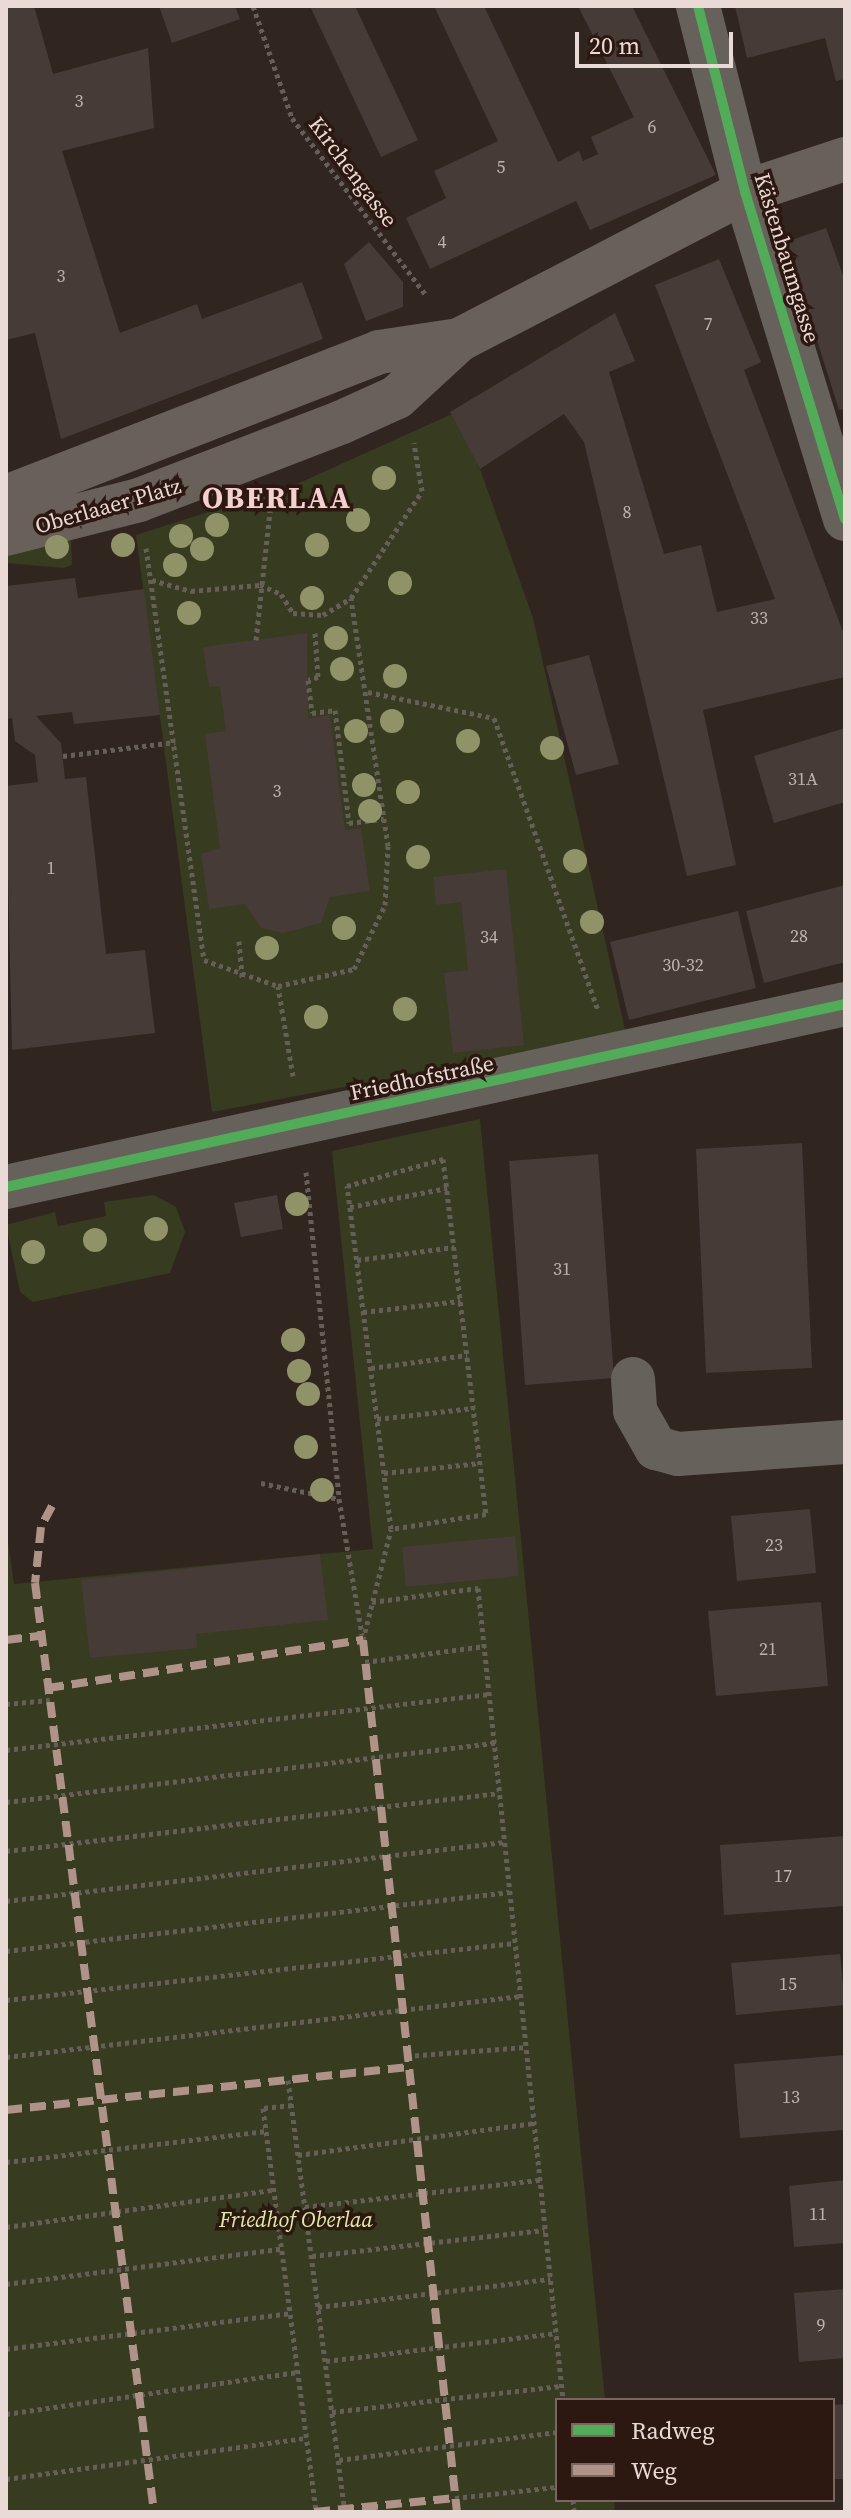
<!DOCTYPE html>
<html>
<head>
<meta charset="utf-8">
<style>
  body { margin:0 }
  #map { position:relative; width:851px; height:2518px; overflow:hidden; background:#312520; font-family:"Source Serif 4",serif }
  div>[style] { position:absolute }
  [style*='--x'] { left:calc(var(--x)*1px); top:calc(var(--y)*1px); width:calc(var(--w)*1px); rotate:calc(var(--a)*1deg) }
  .green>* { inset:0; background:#373b20 }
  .building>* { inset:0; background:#463b37 }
  .path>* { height:5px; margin-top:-2.5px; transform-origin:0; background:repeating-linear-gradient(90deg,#655e59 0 4px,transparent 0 8px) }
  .minor>* { height:44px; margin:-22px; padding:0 22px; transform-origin:22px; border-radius:22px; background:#67615c }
  .major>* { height:44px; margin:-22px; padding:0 22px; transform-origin:22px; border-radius:22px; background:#69605a }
  .quiet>* { height:8px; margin-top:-4px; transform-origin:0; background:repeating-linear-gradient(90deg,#af9288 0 16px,transparent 0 24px) }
  .cycleway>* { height:10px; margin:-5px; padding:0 5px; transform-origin:5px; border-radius:5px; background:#51ab58 }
  .trees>* { width:24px; height:24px; margin:-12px; border-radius:50%; background:#909368 }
  span { translate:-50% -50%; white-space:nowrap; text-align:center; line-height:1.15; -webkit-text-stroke:7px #2d1811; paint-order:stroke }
  .number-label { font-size:18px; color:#c0b2ae }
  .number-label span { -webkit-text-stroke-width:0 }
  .street-label { font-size:22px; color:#e9dad5 }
  .park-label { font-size:22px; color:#ddeda3; font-style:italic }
  .district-label { font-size:30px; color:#f4d1cf; font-weight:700; letter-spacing:2px }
  .frame { position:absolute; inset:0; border:8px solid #e9dad5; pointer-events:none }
  .legend { position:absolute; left:555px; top:2398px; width:280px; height:104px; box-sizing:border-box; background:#2d1811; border:2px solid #78665f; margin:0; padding:10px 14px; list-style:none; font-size:24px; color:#e9dad5 }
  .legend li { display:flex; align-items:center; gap:16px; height:40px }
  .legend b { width:40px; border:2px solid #78665f }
  .scale { position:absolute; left:575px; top:32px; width:158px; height:36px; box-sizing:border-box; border:4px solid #e9dad5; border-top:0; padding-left:10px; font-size:24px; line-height:28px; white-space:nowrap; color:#e9dad5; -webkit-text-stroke:6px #2d1811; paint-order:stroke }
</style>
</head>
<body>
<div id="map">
  <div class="green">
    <i style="clip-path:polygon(452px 414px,480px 469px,533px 618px,626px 1034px,212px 1112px,136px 535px,299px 483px)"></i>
    <i style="clip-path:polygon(71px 539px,72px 565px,64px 568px,6px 563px,6px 553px)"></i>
    <i style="clip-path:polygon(480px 1119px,605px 2400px,557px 2400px,557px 2500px,614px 2500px,615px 2512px,6px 2512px,6px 1527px,14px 1584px,373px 1549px,332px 1151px)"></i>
    <i style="clip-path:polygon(154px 1195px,176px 1207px,185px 1232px,170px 1273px,33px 1302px,20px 1292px,6px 1225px,55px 1212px,58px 1226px,106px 1216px,104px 1202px)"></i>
  </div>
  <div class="building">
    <i style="clip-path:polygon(6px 6px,34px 6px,53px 74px,148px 48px,154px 128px,62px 151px,120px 333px,197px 304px,202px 319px,302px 282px,323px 339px,61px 439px,35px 333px,6px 340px)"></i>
    <i style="clip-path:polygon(159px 6px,235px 6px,240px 19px,172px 43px)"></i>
    <i style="clip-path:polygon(310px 6px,355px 6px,418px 140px,381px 157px)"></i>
    <i style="clip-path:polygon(434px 6px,484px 6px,558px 162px,579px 151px,583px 161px,598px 154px,591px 137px,634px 117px,578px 6px,632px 6px,716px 175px,590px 230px,576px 201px,430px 269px,406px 218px,446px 198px,434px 171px,498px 141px)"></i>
    <i style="clip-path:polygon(735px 6px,845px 6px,845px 79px,836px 81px,825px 38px,747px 58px)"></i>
    <i style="clip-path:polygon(826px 228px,845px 281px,845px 409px,839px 410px,786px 242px)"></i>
    <i style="clip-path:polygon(369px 242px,403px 282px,403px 307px,366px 321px,344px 264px)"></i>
    <i style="clip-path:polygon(719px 259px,761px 362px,744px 370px,845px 637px,845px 677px,703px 710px,736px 865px,687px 876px,584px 442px,564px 414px,480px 469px,450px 412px,615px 313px,635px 361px,609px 372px,664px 554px,701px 545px,717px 612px,775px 599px,655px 285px)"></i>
    <i style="clip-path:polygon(75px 578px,78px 598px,144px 589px,160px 715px,74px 724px,72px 712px,36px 716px,61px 743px,65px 779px,86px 777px,106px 954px,145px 950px,155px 1033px,12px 1050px,6px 786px,38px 782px,35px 755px,15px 741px,12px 718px,6px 719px,6px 586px)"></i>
    <i style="clip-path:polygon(307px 633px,308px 718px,330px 715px,345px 830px,361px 828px,370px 891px,330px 897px,321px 923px,283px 933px,261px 928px,245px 904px,209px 909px,201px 854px,220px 848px,205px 734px,226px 731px,220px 686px,209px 687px,203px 647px)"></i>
    <i style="clip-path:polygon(589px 655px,619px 764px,576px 775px,546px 666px)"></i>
    <i style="clip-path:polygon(845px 728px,845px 802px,774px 823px,754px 756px)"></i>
    <i style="clip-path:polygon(506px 869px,524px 1045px,453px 1053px,444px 973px,468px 970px,461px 902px,436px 905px,433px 877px)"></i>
    <i style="clip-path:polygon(845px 885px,845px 962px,764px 983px,746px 911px)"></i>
    <i style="clip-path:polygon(738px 911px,756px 988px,629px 1020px,610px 942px)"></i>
    <i style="clip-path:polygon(802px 1143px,812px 1368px,706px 1373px,696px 1149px)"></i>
    <i style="clip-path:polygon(598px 1154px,614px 1378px,525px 1385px,509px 1161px)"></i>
    <i style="clip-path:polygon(277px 1195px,283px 1229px,241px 1237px,234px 1203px)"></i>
    <i style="clip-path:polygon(810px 1509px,816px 1573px,737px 1581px,731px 1516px)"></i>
    <i style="clip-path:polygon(515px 1536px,519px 1576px,406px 1587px,402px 1547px)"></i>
    <i style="clip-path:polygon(320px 1554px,328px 1620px,196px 1634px,197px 1648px,90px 1658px,81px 1580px)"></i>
    <i style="clip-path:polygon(821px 1602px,828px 1686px,716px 1696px,708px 1611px)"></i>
    <i style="clip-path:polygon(845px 1836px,845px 1906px,724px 1915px,720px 1845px)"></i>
    <i style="clip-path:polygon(840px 1954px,845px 2005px,736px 2015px,731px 1963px)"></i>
    <i style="clip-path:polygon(845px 2055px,845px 2130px,740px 2138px,734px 2064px)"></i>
    <i style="clip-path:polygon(845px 2180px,845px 2243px,794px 2247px,789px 2186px)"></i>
    <i style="clip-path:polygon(845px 2289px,845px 2358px,799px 2362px,794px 2293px)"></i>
    <i style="clip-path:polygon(845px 2404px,845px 2479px,833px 2479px,833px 2405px)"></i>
  </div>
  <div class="path">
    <i style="--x:253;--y:6;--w:119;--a:70.8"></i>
    <i style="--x:292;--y:118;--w:221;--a:52.9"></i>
    <i style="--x:146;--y:548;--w:416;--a:82"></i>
    <i style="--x:204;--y:960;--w:78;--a:19.4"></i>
    <i style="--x:152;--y:580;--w:41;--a:15.8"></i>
    <i style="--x:191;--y:591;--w:69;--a:-5"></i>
    <i style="--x:260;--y:585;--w:23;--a:23"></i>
    <i style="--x:281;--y:594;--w:22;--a:58"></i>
    <i style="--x:293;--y:613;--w:30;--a:4"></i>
    <i style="--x:323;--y:615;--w:33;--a:-31"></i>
    <i style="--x:315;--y:633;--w:44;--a:86.1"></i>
    <i style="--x:318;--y:677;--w:10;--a:163"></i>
    <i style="--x:308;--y:680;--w:33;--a:83"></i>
    <i style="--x:312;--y:713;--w:23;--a:-7"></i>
    <i style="--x:335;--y:710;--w:114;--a:82.9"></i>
    <i style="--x:349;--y:823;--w:35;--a:-7"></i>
    <i style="--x:256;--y:640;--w:140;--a:-83.8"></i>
    <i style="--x:368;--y:692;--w:129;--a:11.7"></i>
    <i style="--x:494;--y:718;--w:310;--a:70.4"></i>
    <i style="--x:63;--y:756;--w:113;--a:-7.1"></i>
    <i style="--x:239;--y:941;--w:37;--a:85"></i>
    <i style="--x:293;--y:1076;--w:91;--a:-99.5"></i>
    <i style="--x:278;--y:986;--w:78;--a:-12.6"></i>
    <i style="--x:354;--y:969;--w:71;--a:-64.2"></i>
    <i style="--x:385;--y:905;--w:59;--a:-87.1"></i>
    <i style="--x:388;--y:846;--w:251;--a:-98.5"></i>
    <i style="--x:351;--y:598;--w:128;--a:-56.4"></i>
    <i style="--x:422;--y:491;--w:49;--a:-99.5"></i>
    <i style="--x:306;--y:1172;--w:329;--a:84.2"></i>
    <i style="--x:350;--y:1207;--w:99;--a:-11.1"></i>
    <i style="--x:357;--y:1260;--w:98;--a:-7.6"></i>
    <i style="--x:363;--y:1312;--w:98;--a:-6.5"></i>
    <i style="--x:371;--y:1368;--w:97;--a:-7.7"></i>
    <i style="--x:377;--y:1419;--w:97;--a:-6.5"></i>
    <i style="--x:384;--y:1473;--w:97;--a:-5.9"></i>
    <i style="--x:261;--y:1483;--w:80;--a:11.6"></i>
    <i style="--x:339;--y:1499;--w:138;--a:80.4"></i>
    <i style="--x:372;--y:1602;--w:107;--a:-7.5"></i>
    <i style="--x:478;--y:1588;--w:816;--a:84.02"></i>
    <i style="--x:363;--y:1640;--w:114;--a:-75.8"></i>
    <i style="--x:391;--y:1529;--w:346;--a:-97.3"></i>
    <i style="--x:347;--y:1186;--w:100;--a:-15.7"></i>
    <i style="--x:443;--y:1159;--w:358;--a:83.1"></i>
    <i style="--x:486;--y:1514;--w:96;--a:171"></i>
    <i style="--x:365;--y:1662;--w:121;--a:-7.6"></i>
    <i style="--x:6;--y:1704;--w:44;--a:-5.2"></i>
    <i style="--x:6;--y:1750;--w:486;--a:-6.6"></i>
    <i style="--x:6;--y:1802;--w:493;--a:-6.9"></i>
    <i style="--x:6;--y:1851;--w:496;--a:-6.7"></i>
    <i style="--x:6;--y:1901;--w:502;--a:-6.74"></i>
    <i style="--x:6;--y:1951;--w:507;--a:-6.68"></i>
    <i style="--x:6;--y:2000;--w:512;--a:-6.39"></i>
    <i style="--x:407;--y:2056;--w:119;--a:-4.3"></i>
    <i style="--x:6;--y:2057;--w:519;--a:-6.76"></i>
    <i style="--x:288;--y:2080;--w:436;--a:82.5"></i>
    <i style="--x:292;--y:2105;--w:29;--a:174"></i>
    <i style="--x:263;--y:2108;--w:407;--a:82.5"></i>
    <i style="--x:298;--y:2155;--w:238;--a:-7.7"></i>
    <i style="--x:6;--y:2162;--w:262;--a:-6.8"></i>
    <i style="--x:305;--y:2207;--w:237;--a:-6.6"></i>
    <i style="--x:6;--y:2227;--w:270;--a:-7.9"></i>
    <i style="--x:312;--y:2256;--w:234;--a:-6.4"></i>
    <i style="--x:6;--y:2284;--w:277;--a:-7.3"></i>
    <i style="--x:318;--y:2307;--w:234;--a:-6.9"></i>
    <i style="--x:6;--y:2349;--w:286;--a:-7.2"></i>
    <i style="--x:326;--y:2361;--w:232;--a:-6.9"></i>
    <i style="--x:332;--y:2412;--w:230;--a:-6.5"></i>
    <i style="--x:6;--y:2414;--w:295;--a:-8.2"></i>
    <i style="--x:339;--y:2460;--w:220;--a:-7.3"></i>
    <i style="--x:6;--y:2479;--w:303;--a:-7.8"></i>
    <i style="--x:455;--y:2498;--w:103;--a:-6.2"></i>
    <i style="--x:573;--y:2500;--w:12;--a:85"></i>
  </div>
  <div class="minor">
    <i style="--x:698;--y:6;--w:192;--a:75.8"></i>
    <i style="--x:745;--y:192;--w:342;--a:73"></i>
    <i style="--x:6;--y:1187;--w:859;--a:-12.3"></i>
    <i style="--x:633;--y:1379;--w:32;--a:86"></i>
    <i style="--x:635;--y:1411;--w:43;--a:60.4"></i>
    <i style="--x:656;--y:1448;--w:23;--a:15"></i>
    <i style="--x:678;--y:1454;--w:167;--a:-4.1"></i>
  </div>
  <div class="major">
    <i style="--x:6;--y:497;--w:400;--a:-21.2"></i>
    <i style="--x:379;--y:352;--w:81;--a:-8.5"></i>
    <i style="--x:6;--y:534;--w:137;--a:-14.3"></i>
    <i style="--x:139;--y:500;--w:217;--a:-21"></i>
    <i style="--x:342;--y:422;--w:60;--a:-24.4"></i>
    <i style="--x:397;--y:397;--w:84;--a:-42.6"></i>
    <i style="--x:459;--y:340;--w:322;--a:-27.4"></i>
    <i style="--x:745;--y:192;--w:105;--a:-18.3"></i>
  </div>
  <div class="quiet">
    <i style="--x:52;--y:1506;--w:24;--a:118"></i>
    <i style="--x:41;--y:1527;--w:56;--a:96.1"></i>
    <i style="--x:35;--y:1583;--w:937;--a:82.7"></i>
    <i style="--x:6;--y:1640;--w:35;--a:-7"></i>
    <i style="--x:48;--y:1688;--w:319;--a:-8.7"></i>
    <i style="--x:363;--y:1640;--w:877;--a:83.85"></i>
    <i style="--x:6;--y:2110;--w:405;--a:-6.1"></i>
    <i style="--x:314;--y:2512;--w:142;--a:-5.7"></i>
  </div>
  <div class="cycleway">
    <i style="--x:698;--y:6;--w:192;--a:75.8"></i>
    <i style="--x:745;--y:192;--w:342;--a:73"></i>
    <i style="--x:6;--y:1187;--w:859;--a:-12.3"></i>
  </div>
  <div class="trees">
    <i style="left:384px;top:478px"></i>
    <i style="left:358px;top:520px"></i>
    <i style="left:217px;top:525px"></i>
    <i style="left:181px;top:536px"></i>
    <i style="left:123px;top:545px"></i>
    <i style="left:317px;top:545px"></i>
    <i style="left:57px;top:547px"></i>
    <i style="left:202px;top:549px"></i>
    <i style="left:175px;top:565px"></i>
    <i style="left:400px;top:583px"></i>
    <i style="left:312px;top:598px"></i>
    <i style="left:189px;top:613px"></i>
    <i style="left:336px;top:638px"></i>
    <i style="left:342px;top:669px"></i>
    <i style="left:395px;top:676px"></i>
    <i style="left:392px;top:721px"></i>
    <i style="left:356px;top:731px"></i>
    <i style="left:468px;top:741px"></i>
    <i style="left:552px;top:748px"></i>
    <i style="left:364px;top:785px"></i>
    <i style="left:408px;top:792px"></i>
    <i style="left:370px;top:811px"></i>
    <i style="left:418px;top:857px"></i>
    <i style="left:575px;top:861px"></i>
    <i style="left:592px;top:922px"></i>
    <i style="left:344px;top:928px"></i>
    <i style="left:267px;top:948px"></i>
    <i style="left:405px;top:1009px"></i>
    <i style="left:316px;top:1017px"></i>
    <i style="left:297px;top:1204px"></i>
    <i style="left:156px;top:1229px"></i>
    <i style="left:95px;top:1240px"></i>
    <i style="left:33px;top:1252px"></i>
    <i style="left:293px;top:1340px"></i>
    <i style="left:299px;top:1371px"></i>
    <i style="left:308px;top:1394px"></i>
    <i style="left:306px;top:1447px"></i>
    <i style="left:322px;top:1490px"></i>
  </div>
  <div class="number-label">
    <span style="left:79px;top:101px">3</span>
    <span style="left:652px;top:127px">6</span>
    <span style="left:501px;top:167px">5</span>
    <span style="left:442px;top:242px">4</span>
    <span style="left:61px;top:276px">3</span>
    <span style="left:708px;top:324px">7</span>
    <span style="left:627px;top:512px">8</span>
    <span style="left:759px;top:618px">33</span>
    <span style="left:803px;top:779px">31A</span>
    <span style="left:277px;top:791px">3</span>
    <span style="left:51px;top:868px">1</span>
    <span style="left:799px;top:936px">28</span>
    <span style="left:489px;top:937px">34</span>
    <span style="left:683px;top:965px">30-32</span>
    <span style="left:562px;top:1269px">31</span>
    <span style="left:774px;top:1545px">23</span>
    <span style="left:768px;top:1649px">21</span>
    <span style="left:783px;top:1876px">17</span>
    <span style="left:788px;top:1984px">15</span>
    <span style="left:791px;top:2097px">13</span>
    <span style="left:818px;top:2214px">11</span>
    <span style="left:821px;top:2325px">9</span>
  </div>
  <div class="street-label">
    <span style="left:353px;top:172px;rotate:53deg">Kirchengasse</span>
    <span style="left:787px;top:258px;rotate:73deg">Kästenbaumgasse</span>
    <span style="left:108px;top:506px;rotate:-16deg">Oberlaaer Platz</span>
    <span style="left:422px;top:1078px;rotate:-12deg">Friedhofstraße</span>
  </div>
  <div class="park-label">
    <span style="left:296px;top:2220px">Friedhof Oberlaa</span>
  </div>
  <div class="district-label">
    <span style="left:277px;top:498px">OBERLAA</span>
  </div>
  <div class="frame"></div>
  <ul class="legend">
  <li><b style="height:10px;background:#51ab58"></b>Radweg</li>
  <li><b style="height:10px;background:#af9288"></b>Weg</li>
  </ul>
  <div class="scale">20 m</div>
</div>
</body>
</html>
